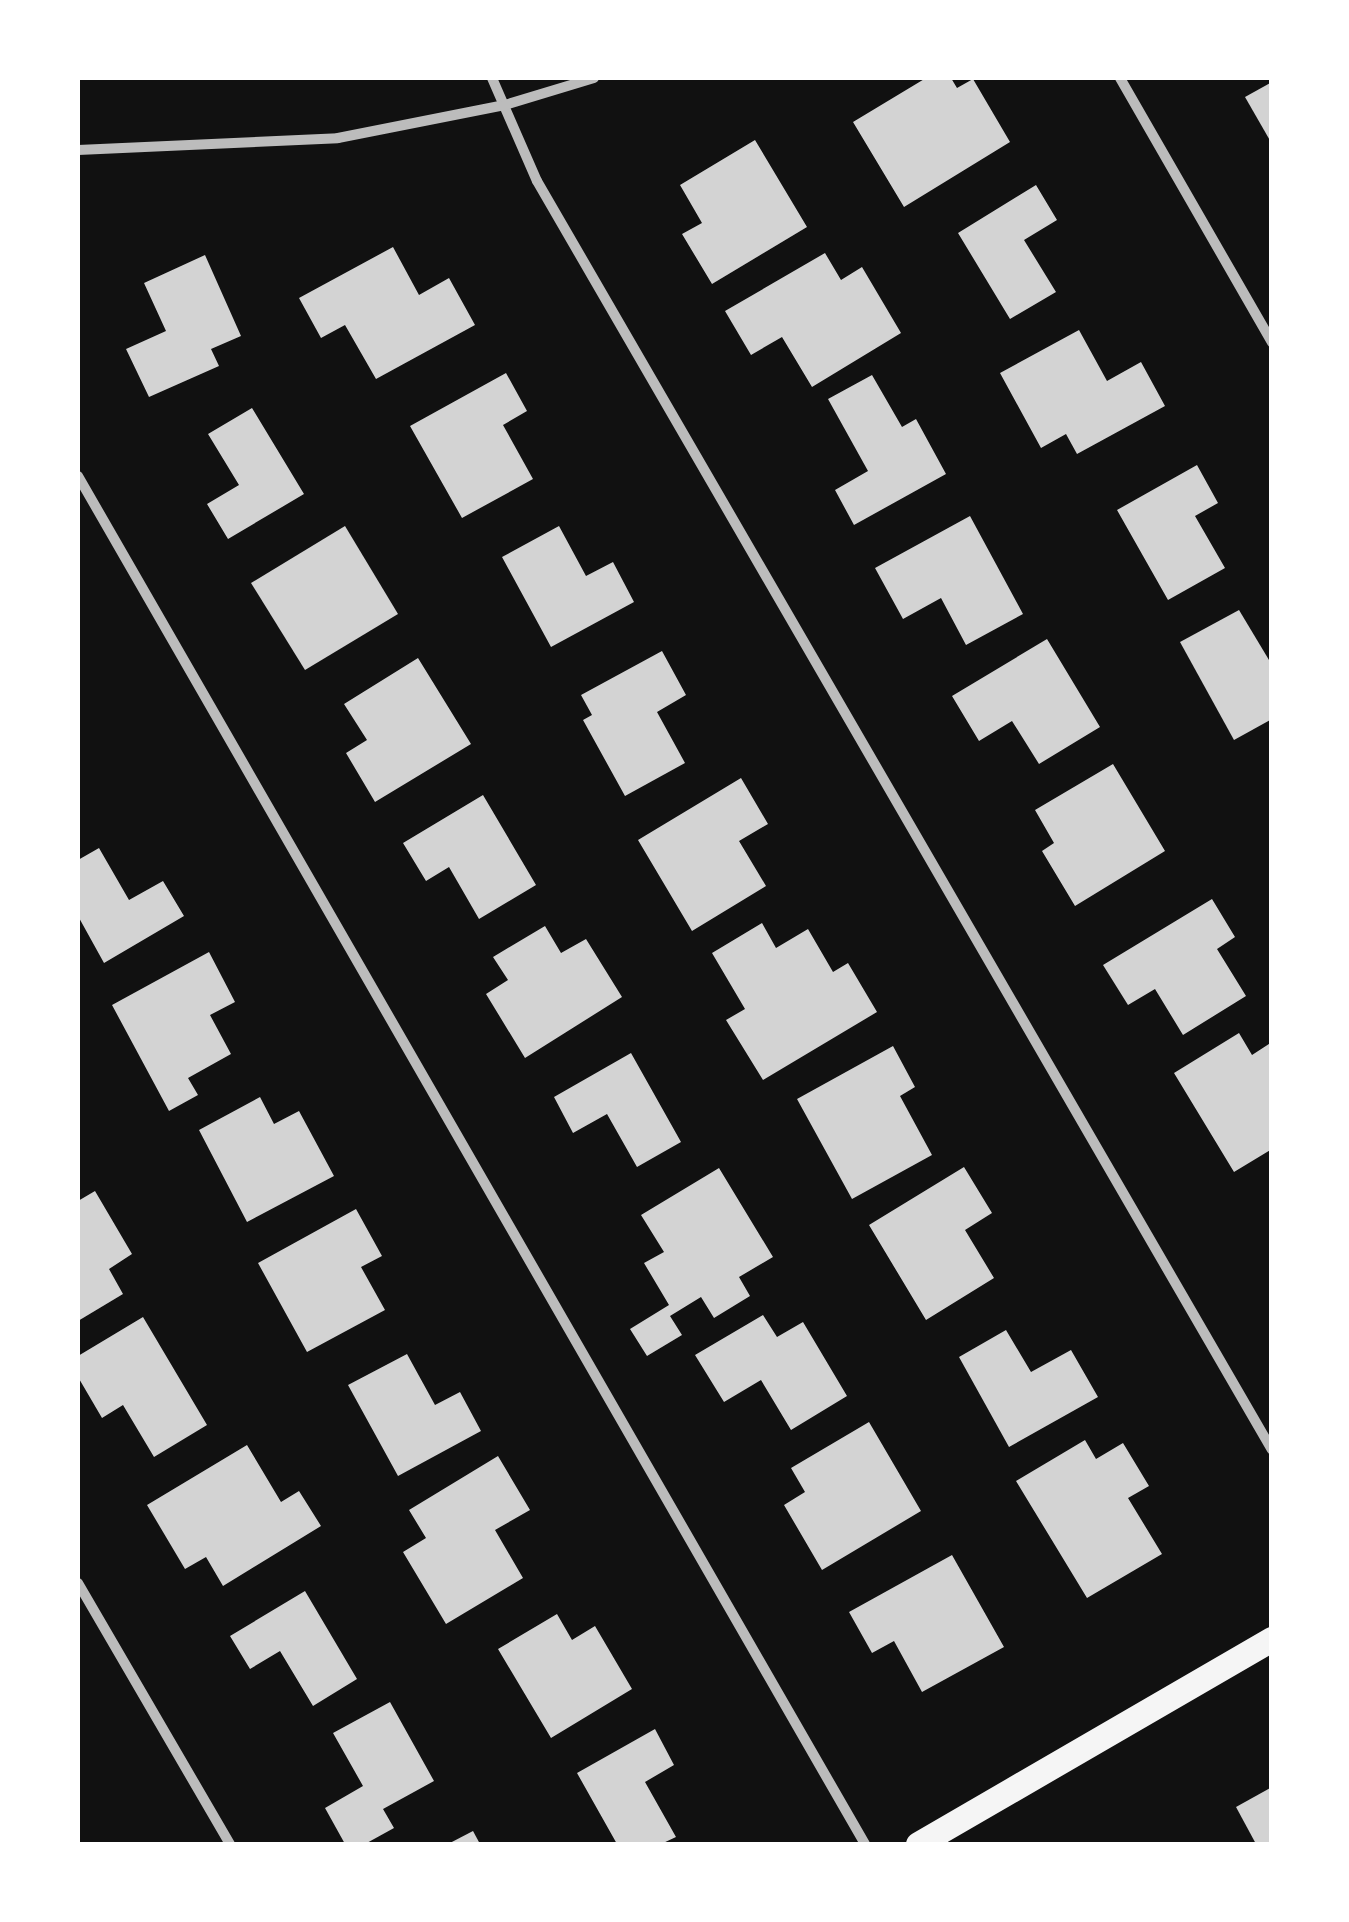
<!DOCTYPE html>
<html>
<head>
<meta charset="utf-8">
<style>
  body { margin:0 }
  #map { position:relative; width:1349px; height:1922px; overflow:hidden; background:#111; font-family:"IBM Plex Sans",sans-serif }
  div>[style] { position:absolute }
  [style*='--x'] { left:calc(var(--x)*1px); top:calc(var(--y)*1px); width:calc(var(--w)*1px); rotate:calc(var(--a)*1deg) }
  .building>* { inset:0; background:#d3d3d3 }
  .minor>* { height:10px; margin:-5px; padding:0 5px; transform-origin:5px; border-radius:5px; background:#bcbcbc }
  .primary>* { height:25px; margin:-12.5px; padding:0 12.5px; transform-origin:12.5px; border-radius:12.5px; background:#f5f5f5 }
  span { translate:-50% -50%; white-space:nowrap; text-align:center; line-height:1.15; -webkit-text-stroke:8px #fff; paint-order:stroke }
  .frame { position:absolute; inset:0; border:80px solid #fff; pointer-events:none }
</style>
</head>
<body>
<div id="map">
  <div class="building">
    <i style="clip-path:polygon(926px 78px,951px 78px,957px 88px,973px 79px,1010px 142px,904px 207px,853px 122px)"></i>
    <i style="clip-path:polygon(1272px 82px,1272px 144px,1245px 97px)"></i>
    <i style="clip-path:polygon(755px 140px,807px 227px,712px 284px,682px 234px,702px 223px,680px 185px)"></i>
    <i style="clip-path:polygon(1036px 185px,1057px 220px,1024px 240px,1056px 292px,1010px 319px,958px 233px)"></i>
    <i style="clip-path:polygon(393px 247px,419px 295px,449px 278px,475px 325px,376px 379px,345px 325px,321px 338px,299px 298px)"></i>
    <i style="clip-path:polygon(825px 253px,841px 280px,862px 267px,901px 333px,812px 387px,782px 337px,751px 355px,725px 311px)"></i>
    <i style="clip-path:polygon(205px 255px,241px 336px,211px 349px,219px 366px,149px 397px,126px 349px,166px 331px,144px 283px)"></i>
    <i style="clip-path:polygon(1079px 330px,1107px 381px,1141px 362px,1165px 406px,1077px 454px,1066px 434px,1041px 448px,1000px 373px)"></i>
    <i style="clip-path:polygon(506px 373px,527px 411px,503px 425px,533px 479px,462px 518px,410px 426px)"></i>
    <i style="clip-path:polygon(872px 375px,902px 427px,916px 419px,946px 474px,854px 525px,835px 490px,868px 471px,828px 399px)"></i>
    <i style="clip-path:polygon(252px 408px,304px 494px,228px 539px,207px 504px,239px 485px,208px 434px)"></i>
    <i style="clip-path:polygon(1197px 465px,1218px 503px,1195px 516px,1225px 568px,1168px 600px,1117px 510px)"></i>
    <i style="clip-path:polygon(970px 516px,1023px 614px,966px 645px,941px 598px,903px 619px,875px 568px)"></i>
    <i style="clip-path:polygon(345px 526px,398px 614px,305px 670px,251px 583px)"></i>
    <i style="clip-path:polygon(559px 526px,586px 576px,613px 562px,634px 602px,551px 647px,502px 557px)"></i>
    <i style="clip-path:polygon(1239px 610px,1272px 665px,1272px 719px,1234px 740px,1180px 642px)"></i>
    <i style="clip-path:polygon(1047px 639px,1100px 727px,1039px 764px,1012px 721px,979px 741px,952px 696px)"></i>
    <i style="clip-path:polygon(662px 651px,686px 695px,657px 712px,685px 763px,625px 796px,583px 720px,592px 715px,581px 695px)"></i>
    <i style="clip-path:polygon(418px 658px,471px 744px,375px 802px,346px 753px,367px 740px,344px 704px)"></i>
    <i style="clip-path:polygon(1113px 764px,1165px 851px,1075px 906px,1042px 851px,1054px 843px,1035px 810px)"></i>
    <i style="clip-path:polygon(741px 778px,768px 824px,739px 841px,766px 886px,692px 931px,638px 840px)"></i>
    <i style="clip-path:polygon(483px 795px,536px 885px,479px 919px,449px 867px,426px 881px,403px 843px)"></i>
    <i style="clip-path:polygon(99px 848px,129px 900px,163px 881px,184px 916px,104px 963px,78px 916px,78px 860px)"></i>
    <i style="clip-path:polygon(1212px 899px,1235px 937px,1217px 949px,1246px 996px,1183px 1035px,1155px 989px,1128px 1005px,1103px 965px)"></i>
    <i style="clip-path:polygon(762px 923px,776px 948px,808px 929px,833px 972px,848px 963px,877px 1012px,763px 1080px,726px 1020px,745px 1009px,712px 953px)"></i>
    <i style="clip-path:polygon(545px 926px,561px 953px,586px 939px,622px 997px,525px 1058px,486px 994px,508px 980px,493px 957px)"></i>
    <i style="clip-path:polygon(209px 952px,235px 1002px,210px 1015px,231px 1054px,188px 1078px,198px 1095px,169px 1111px,112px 1005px)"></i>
    <i style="clip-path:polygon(1239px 1033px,1252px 1055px,1272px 1042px,1272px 1149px,1234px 1172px,1174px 1073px)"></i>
    <i style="clip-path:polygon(893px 1046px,915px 1087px,900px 1096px,932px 1155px,852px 1199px,797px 1099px)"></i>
    <i style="clip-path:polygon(631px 1053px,681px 1142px,637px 1167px,607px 1114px,573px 1133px,554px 1097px)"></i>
    <i style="clip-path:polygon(260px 1097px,274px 1124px,299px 1111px,334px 1176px,247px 1222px,199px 1130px)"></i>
    <i style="clip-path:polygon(964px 1167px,992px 1213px,965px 1230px,994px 1278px,926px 1320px,869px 1225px)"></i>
    <i style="clip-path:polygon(719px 1168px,773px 1257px,739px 1277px,750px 1296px,714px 1318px,701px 1297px,670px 1316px,682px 1335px,647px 1356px,630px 1329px,669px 1305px,644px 1263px,664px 1252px,641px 1215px)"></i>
    <i style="clip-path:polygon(95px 1191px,132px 1254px,109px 1269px,123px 1294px,78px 1321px,78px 1201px)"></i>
    <i style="clip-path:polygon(356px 1209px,382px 1256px,361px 1267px,385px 1310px,307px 1352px,258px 1263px)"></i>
    <i style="clip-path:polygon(763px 1315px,777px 1337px,803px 1322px,847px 1396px,791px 1430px,761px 1380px,724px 1402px,695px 1355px)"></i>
    <i style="clip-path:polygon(143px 1317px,207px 1425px,154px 1457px,123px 1405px,102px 1418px,78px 1377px,78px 1356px)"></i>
    <i style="clip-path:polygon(1006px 1330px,1031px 1372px,1071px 1350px,1098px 1397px,1009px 1447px,959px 1357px)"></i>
    <i style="clip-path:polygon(407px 1354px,435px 1405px,460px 1392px,481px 1431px,398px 1476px,348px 1385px)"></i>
    <i style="clip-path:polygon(869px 1422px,921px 1511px,822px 1570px,784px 1505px,805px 1492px,791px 1468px)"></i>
    <i style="clip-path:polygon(1085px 1440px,1096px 1459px,1123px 1443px,1149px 1486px,1128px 1498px,1162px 1554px,1087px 1598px,1016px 1481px)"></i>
    <i style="clip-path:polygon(247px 1445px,281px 1502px,299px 1491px,321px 1526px,223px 1586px,206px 1557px,185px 1569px,147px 1505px)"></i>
    <i style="clip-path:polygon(498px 1456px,530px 1510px,495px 1530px,523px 1578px,446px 1624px,403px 1552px,426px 1538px,409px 1510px)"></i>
    <i style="clip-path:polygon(952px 1555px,1004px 1647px,922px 1692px,894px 1641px,872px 1653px,849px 1612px)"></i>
    <i style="clip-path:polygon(305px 1591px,357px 1679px,313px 1706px,280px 1651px,250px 1669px,230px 1636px)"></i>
    <i style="clip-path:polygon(557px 1614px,572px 1640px,595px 1626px,632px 1689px,551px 1738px,498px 1649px)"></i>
    <i style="clip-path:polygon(390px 1702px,434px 1781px,383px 1809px,394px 1828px,365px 1844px,345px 1844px,325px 1808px,363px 1786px,333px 1733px)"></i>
    <i style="clip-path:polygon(655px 1729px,674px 1765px,645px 1782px,676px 1837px,661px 1844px,617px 1844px,577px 1773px)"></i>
    <i style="clip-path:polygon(1272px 1787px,1272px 1844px,1256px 1844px,1236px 1807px)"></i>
    <i style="clip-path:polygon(473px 1831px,480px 1844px,448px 1844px)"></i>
  </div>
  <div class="minor">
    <i style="--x:492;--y:78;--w:112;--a:66.4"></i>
    <i style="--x:537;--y:181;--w:1466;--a:59.92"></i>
    <i style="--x:1120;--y:78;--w:305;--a:60.1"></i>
    <i style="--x:78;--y:150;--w:260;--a:-2.6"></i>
    <i style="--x:338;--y:138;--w:170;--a:-11.2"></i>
    <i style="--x:505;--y:105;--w:93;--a:-16.9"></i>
    <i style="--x:78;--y:476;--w:1578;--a:60.09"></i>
    <i style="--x:78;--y:1583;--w:302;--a:59.8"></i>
  </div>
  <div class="primary">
    <i style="--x:918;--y:1844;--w:409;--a:-30.1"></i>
  </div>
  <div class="frame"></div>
</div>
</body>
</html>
